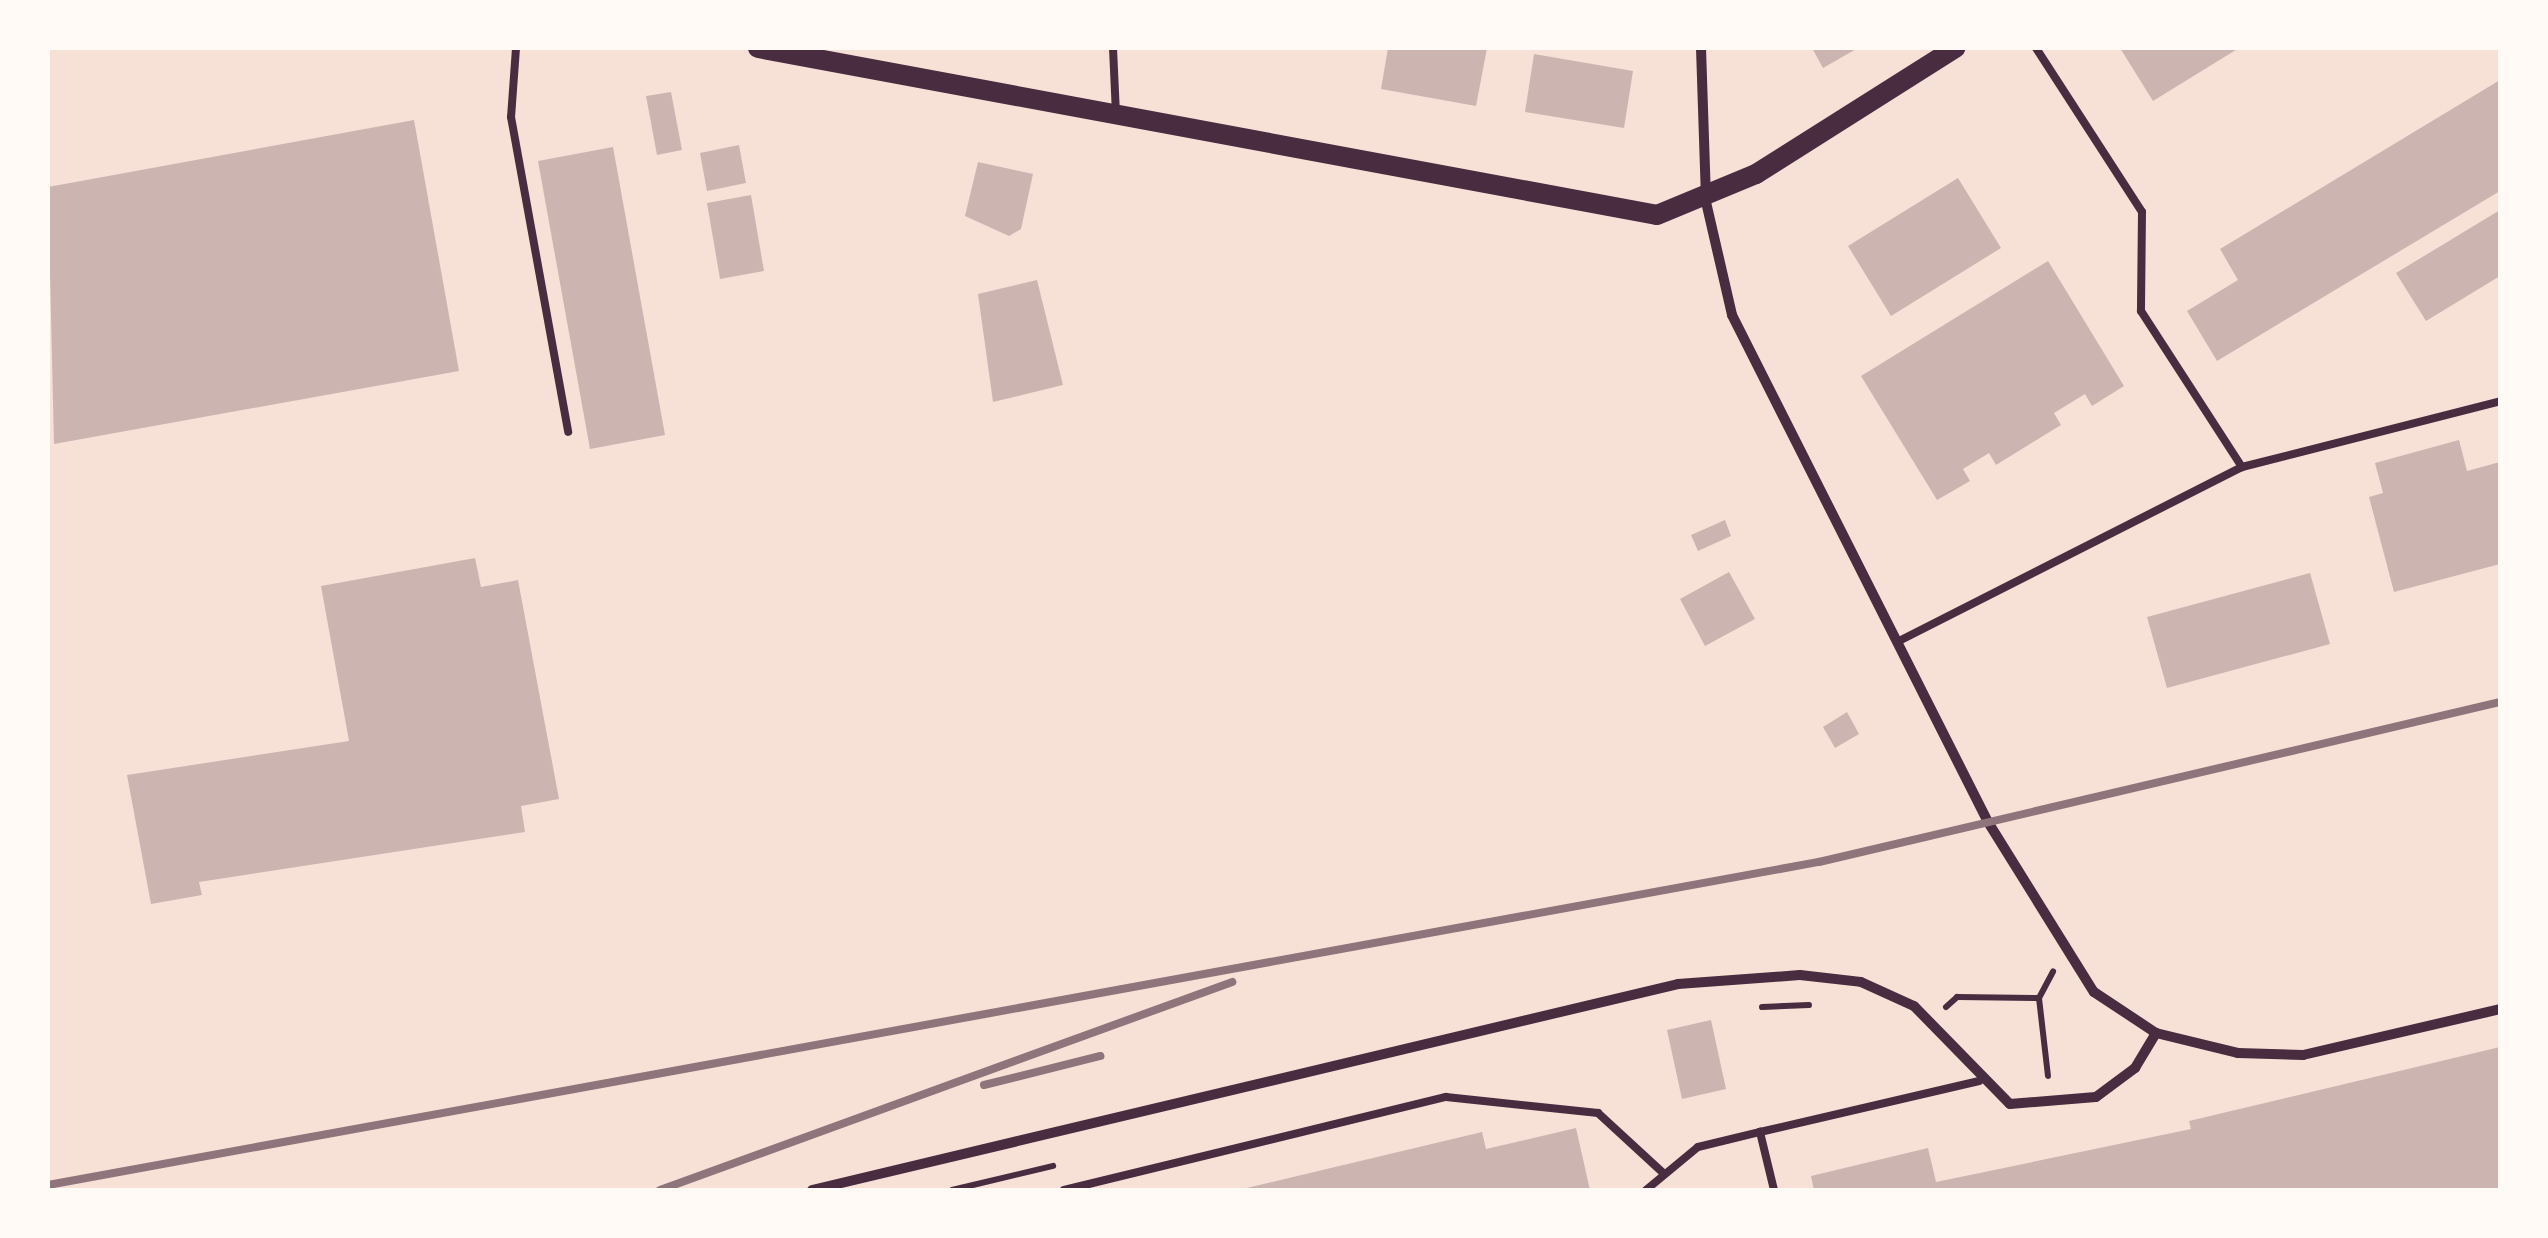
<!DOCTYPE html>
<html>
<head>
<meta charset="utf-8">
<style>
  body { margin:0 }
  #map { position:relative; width:2548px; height:1238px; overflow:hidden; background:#f7e1d7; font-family:Karla,sans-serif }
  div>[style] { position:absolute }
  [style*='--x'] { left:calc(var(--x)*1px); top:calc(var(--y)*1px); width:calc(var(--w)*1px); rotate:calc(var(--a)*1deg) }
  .building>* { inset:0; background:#ccb4b1 }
  .path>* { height:6px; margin:-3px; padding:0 3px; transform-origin:3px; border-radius:3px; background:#4a2c40 }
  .service>* { height:8px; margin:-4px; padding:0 4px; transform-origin:4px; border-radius:4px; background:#4a2c40 }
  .minor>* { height:10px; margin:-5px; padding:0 5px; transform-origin:5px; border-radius:5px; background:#4a2c40 }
  .secondary>* { height:20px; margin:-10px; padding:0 10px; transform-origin:10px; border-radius:10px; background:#4a2c40 }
  .rail>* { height:8px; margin:-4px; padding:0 4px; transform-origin:4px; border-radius:4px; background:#8f747c }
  span { translate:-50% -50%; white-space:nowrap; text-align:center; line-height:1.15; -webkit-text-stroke:8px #fffaf5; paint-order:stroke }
  .frame { position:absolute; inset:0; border:50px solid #fffaf5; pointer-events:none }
</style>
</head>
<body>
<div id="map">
  <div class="building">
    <i style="clip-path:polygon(1388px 48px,1487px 48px,1476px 106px,1381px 89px)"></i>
    <i style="clip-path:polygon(1812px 48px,1858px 48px,1823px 68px)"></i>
    <i style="clip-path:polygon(2120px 48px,2239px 48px,2153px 101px)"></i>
    <i style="clip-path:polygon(1534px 54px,1633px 71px,1624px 128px,1525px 112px)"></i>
    <i style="clip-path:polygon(2500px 80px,2500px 191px,2217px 361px,2187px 311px,2238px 280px,2220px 249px)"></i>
    <i style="clip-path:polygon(671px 92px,682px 150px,657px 155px,646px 96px)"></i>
    <i style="clip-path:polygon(414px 120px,459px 371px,54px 444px,48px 187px)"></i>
    <i style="clip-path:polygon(739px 145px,746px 183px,707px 191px,700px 153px)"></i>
    <i style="clip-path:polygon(613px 147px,665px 435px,590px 449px,538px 161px)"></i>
    <i style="clip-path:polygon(978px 162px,1033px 174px,1021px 229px,1009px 236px,965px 216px)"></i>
    <i style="clip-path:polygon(1958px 178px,2001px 248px,1891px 316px,1848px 246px)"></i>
    <i style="clip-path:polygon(751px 195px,764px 271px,720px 279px,707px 203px)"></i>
    <i style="clip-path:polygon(2500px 210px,2500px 276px,2426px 321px,2396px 273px)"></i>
    <i style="clip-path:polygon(2048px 261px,2124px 386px,2092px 406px,2085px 394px,2054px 413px,2061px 425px,1996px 465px,1989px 453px,1963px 469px,1970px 481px,1937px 500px,1861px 376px)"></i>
    <i style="clip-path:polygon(1037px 280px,1063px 385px,993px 402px,978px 294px)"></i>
    <i style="clip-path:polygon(2459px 440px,2467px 471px,2500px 462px,2500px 564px,2394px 592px,2369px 497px,2383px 493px,2375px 463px)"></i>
    <i style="clip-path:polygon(1725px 520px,1731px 536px,1698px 551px,1691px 535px)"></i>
    <i style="clip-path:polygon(475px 558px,481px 587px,518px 580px,559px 799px,521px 806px,525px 832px,199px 882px,202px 895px,151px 904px,127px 775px,349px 741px,321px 586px)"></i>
    <i style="clip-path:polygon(1729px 572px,1755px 619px,1705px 646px,1680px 599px)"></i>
    <i style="clip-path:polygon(2310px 573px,2330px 644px,2167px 688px,2147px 617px)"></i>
    <i style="clip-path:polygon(1847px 712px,1859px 734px,1835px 748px,1823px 727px)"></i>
    <i style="clip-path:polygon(1711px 1020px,1726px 1089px,1682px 1099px,1667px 1030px)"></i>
    <i style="clip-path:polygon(2500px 1047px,2500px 1190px,1814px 1190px,1811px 1176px,1928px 1148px,1936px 1182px,2191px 1129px,2189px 1121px)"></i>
    <i style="clip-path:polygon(1576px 1128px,1590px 1190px,1238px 1190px,1482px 1132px,1486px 1149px)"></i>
  </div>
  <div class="path">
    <i style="--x:1762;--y:1007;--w:47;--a:-2.4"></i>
    <i style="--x:1946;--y:1007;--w:15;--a:-42"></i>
    <i style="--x:1957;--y:997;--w:82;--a:0.7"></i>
    <i style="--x:2048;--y:1076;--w:79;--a:-96.6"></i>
    <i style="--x:2039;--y:998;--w:30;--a:-62"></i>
    <i style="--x:952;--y:1190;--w:104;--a:-13.4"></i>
  </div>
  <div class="service">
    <i style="--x:516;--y:48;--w:69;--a:94.1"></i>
    <i style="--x:511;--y:117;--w:320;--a:79.7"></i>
    <i style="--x:1113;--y:48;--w:65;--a:87.4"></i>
    <i style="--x:2036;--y:48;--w:195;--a:57.1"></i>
    <i style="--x:2142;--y:212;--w:99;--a:90.6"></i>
    <i style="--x:2141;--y:311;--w:186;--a:57.1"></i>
    <i style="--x:1897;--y:642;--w:387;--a:-26.9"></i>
    <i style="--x:2242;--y:467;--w:266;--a:-14.3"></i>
    <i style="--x:1064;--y:1190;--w:393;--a:-13.7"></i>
    <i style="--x:1446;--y:1097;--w:153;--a:6"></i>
    <i style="--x:1598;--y:1113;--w:86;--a:42.6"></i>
    <i style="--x:1646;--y:1190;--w:67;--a:-39.6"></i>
    <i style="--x:1698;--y:1147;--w:64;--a:-13.6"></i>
    <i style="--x:1774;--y:1190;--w:60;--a:-103.6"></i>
    <i style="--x:1760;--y:1132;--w:225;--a:-13.1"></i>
  </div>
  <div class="minor">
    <i style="--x:1701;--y:48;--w:154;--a:88.1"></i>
    <i style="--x:1706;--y:202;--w:116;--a:77"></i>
    <i style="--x:1732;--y:315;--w:568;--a:63.21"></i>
    <i style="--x:1988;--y:822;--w:200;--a:58.1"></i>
    <i style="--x:2094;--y:992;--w:74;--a:33.5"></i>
    <i style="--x:2156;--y:1033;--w:84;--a:13.7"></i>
    <i style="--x:2238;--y:1053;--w:65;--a:1.8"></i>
    <i style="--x:2303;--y:1055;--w:202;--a:-13.1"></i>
    <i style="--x:812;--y:1190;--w:890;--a:-13.38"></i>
    <i style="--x:1678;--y:984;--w:122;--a:-4.2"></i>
    <i style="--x:1800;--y:975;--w:61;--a:6.5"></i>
    <i style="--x:1861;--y:982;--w:58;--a:24.4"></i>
    <i style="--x:1914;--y:1006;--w:137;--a:45.6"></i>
    <i style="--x:2010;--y:1104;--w:86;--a:-4.7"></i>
    <i style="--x:2096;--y:1097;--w:49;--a:-36.6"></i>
    <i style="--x:2135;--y:1068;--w:41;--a:-59"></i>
  </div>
  <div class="secondary">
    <i style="--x:758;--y:48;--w:914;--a:10.52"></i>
    <i style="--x:1657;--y:215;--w:107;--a:-22.5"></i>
    <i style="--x:1756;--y:174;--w:236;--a:-32.3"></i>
  </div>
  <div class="rail">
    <i style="--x:984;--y:1085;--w:120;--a:-14"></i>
    <i style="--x:48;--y:1185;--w:1800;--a:-10.34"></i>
    <i style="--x:1819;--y:862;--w:700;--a:-13.22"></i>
    <i style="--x:660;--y:1190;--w:609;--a:-19.98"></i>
  </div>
  <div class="frame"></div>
</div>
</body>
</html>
